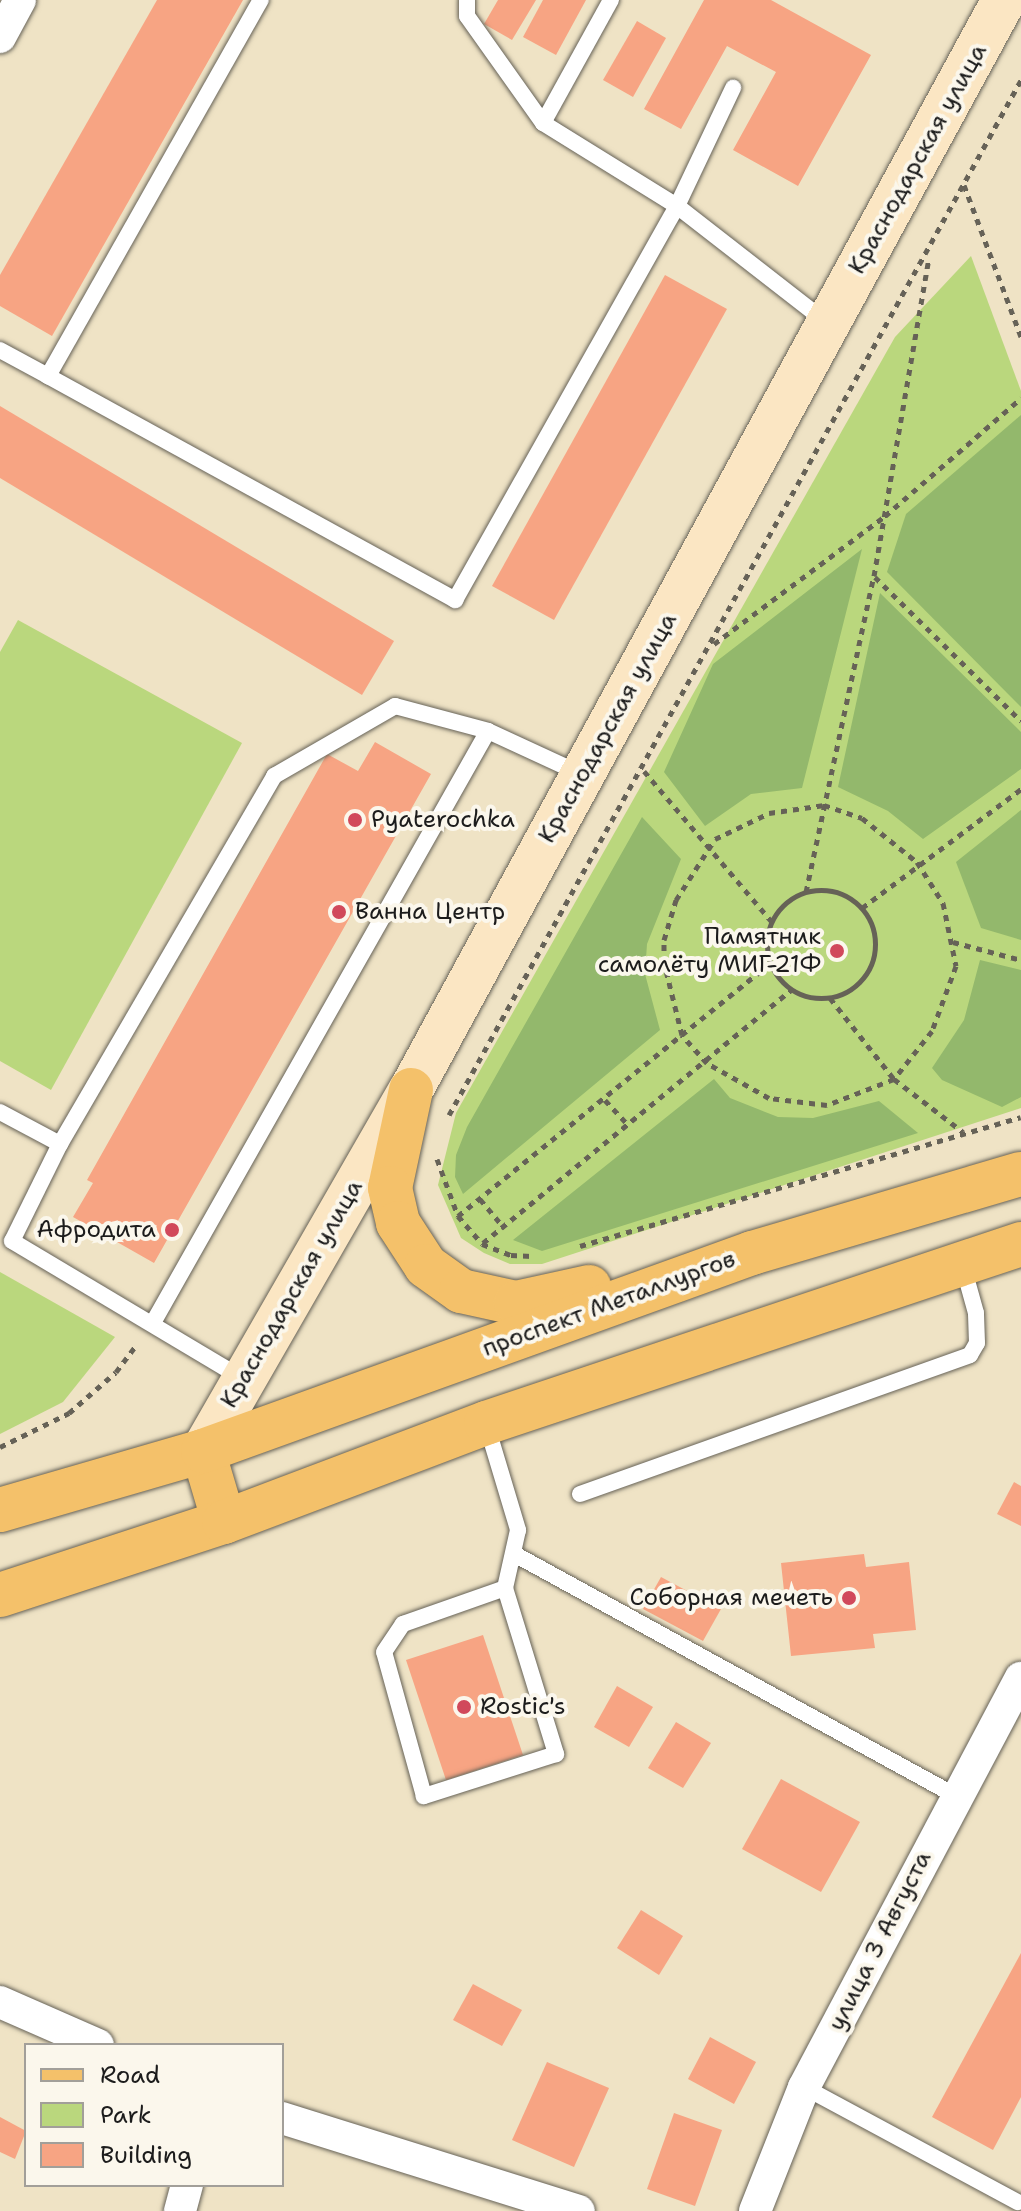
<!DOCTYPE html>
<html>
<head>
<meta charset="utf-8">
<style>
  body { margin:0 }
  #map { position:relative; width:1021px; height:2211px; overflow:hidden; background:#efe3c5; font-family:"Shantell Sans",sans-serif }
  div>[style] { position:absolute }
  [style*='--x'] { left:calc(var(--x)*1px); top:calc(var(--y)*1px); width:calc(var(--w)*1px); rotate:calc(var(--a)*1deg) }
  .green>* { inset:0; background:#bad77d }
  .forest>* { inset:0; background:#93b86c }
  .building>* { inset:0; background:#f7a483 }
  .path>* { height:5px; margin-top:-2.5px; transform-origin:0; background:repeating-linear-gradient(90deg,#666257 0 6px,transparent 0 12px) }
  .path>.ring { margin:-2.5px; padding:0; box-sizing:content-box; background:none; border:5px solid #666257; border-radius:50% }
  .roads { filter:drop-shadow(0 0 2px #666257) drop-shadow(0 0 2px #666257) }
  .lane>* { height:16px; margin:-8px; padding:0 8px; transform-origin:8px; border-radius:8px; background:#fff }
  .street>* { height:32px; margin:-16px; padding:0 16px; transform-origin:16px; border-radius:16px; background:#fff }
  .secondary>* { height:44px; margin:-22px; padding:0 22px; transform-origin:22px; border-radius:22px; background:#fbe6c3 }
  .primary>* { height:44px; margin:-22px; padding:0 22px; transform-origin:22px; border-radius:22px; background:#f4c16a }
  .dots>* { width:22px; height:22px; translate:-50% -50%; box-sizing:border-box; border:4px solid #fbf7ec; border-radius:50% }
  span { translate:-50% -50%; white-space:nowrap; text-align:center; line-height:1.15; -webkit-text-stroke:8px #fbf7ec; paint-order:stroke }
  .street-label { font-size:24px; color:#1c1c1c }
  .poi-label { font-size:24px; color:#1c1c1c }
  .left { translate:0 -50%; text-align:left }
  .right { translate:-100% -50%; text-align:right }
  .legend { position:absolute; left:24px; top:2043px; width:260px; height:144px; box-sizing:border-box; background:#fbf7ec; border:2px solid #a29f99; margin:0; padding:10px 14px; list-style:none; font-size:24px; color:#1c1c1c }
  .legend li { display:flex; align-items:center; gap:16px; height:40px }
  .legend b { width:40px; border:2px solid #a29f99 }
</style>
</head>
<body>
<div id="map">
  <div class="green">
    <i style="clip-path:polygon(971px 256px,1021px 391px,1021px 1108px,542px 1264px,510px 1264px,484px 1253px,461px 1238px,438px 1185px,456px 1113px,895px 337px)"></i>
    <i style="clip-path:polygon(18px 620px,242px 743px,51px 1090px,0 1061px,0 652px)"></i>
    <i style="clip-path:polygon(0 1272px,115px 1337px,63px 1402px,0 1434px)"></i>
  </div>
  <div class="forest">
    <i style="clip-path:polygon(1021px 415px,1021px 707px,887px 572px,906px 514px)"></i>
    <i style="clip-path:polygon(862px 549px,802px 788px,751px 794px,705px 826px,664px 772px,713px 664px)"></i>
    <i style="clip-path:polygon(880px 593px,1021px 732px,1021px 769px,923px 839px,888px 811px,838px 787px)"></i>
    <i style="clip-path:polygon(1021px 810px,1021px 940px,981px 928px,956px 862px)"></i>
    <i style="clip-path:polygon(642px 817px,681px 859px,647px 944px,645px 974px,660px 1030px,463px 1194px,455px 1177px,456px 1155px,467px 1127px)"></i>
    <i style="clip-path:polygon(980px 960px,1021px 970px,1021px 1097px,1002px 1107px,942px 1080px,932px 1068px,964px 1020px)"></i>
    <i style="clip-path:polygon(714px 1079px,730px 1098px,778px 1117px,813px 1118px,879px 1101px,918px 1133px,542px 1251px,513px 1240px)"></i>
  </div>
  <div class="building">
    <i style="clip-path:polygon(157px 0,243px 0,52px 336px,0 306px,0 275px)"></i>
    <i style="clip-path:polygon(498px 0,536px 0,512px 40px,484px 24px)"></i>
    <i style="clip-path:polygon(543px 0,586px 0,556px 55px,523px 37px)"></i>
    <i style="clip-path:polygon(704px 0,771px 0,871px 55px,798px 186px,733px 150px,776px 72px,727px 46px,681px 129px,644px 109px)"></i>
    <i style="clip-path:polygon(637px 21px,666px 38px,633px 97px,603px 80px)"></i>
    <i style="clip-path:polygon(665px 275px,727px 309px,554px 620px,492px 586px)"></i>
    <i style="clip-path:polygon(0 406px,394px 641px,362px 695px,0 478px)"></i>
    <i style="clip-path:polygon(375px 742px,431px 774px,154px 1263px,73px 1217px,93px 1183px,87px 1180px,327px 754px,358px 771px)"></i>
    <i style="clip-path:polygon(1014px 1482px,1021px 1486px,1021px 1526px,997px 1514px)"></i>
    <i style="clip-path:polygon(864px 1554px,866px 1567px,909px 1562px,916px 1630px,873px 1634px,875px 1648px,791px 1656px,781px 1563px)"></i>
    <i style="clip-path:polygon(661px 1577px,721px 1609px,703px 1641px,643px 1609px)"></i>
    <i style="clip-path:polygon(483px 1635px,523px 1755px,446px 1780px,406px 1660px)"></i>
    <i style="clip-path:polygon(617px 1686px,653px 1707px,629px 1747px,594px 1727px)"></i>
    <i style="clip-path:polygon(676px 1722px,711px 1743px,683px 1788px,648px 1768px)"></i>
    <i style="clip-path:polygon(781px 1779px,860px 1822px,821px 1892px,742px 1849px)"></i>
    <i style="clip-path:polygon(641px 1910px,683px 1936px,659px 1975px,617px 1948px)"></i>
    <i style="clip-path:polygon(1021px 1953px,1021px 2097px,993px 2150px,932px 2117px)"></i>
    <i style="clip-path:polygon(473px 1984px,522px 2010px,502px 2046px,453px 2020px)"></i>
    <i style="clip-path:polygon(710px 2037px,756px 2062px,734px 2104px,688px 2079px)"></i>
    <i style="clip-path:polygon(547px 2062px,609px 2088px,574px 2167px,512px 2140px)"></i>
    <i style="clip-path:polygon(674px 2113px,722px 2130px,695px 2206px,647px 2189px)"></i>
    <i style="clip-path:polygon(0 2117px,26px 2131px,15px 2159px,0 2152px)"></i>
  </div>
  <div class="path">
    <i style="--x:964;--y:185;--w:162;--a:69.4"></i>
    <i style="--x:875;--y:577;--w:205;--a:44.6"></i>
    <i style="--x:714;--y:644;--w:214;--a:-36.8"></i>
    <i style="--x:885;--y:516;--w:180;--a:-40.9"></i>
    <i style="--x:644;--y:771;--w:197;--a:49.7"></i>
    <i style="--x:824;--y:805;--w:40;--a:18.9"></i>
    <i style="--x:862;--y:818;--w:70;--a:38.7"></i>
    <i style="--x:917;--y:862;--w:49;--a:57.6"></i>
    <i style="--x:943;--y:903;--w:64;--a:78.3"></i>
    <i style="--x:956;--y:966;--w:69;--a:110.3"></i>
    <i style="--x:932;--y:1031;--w:61;--a:128.4"></i>
    <i style="--x:894;--y:1079;--w:72;--a:158.8"></i>
    <i style="--x:827;--y:1105;--w:58;--a:-173.1"></i>
    <i style="--x:769;--y:1098;--w:71;--a:-150.6"></i>
    <i style="--x:707;--y:1063;--w:38;--a:-132"></i>
    <i style="--x:682;--y:1035;--w:75;--a:-103.9"></i>
    <i style="--x:664;--y:962;--w:22;--a:-90"></i>
    <i style="--x:664;--y:940;--w:42;--a:-73.3"></i>
    <i style="--x:676;--y:900;--w:72;--a:-57.4"></i>
    <i style="--x:715;--y:839;--w:60;--a:-25.7"></i>
    <i style="--x:769;--y:813;--w:56;--a:-8.3"></i>
    <i class="ring" style="left:767px;top:890px;width:103px;height:103px"></i>
    <i style="--x:806;--y:892;--w:323;--a:-77.9"></i>
    <i style="--x:874;--y:576;--w:323;--a:-80.2"></i>
    <i style="--x:862;--y:908;--w:199;--a:-36.8"></i>
    <i style="--x:953;--y:942;--w:70;--a:14.8"></i>
    <i style="--x:830;--y:998;--w:103;--a:51.7"></i>
    <i style="--x:894;--y:1079;--w:87;--a:37.5"></i>
    <i style="--x:605;--y:1100;--w:35;--a:47"></i>
    <i style="--x:449;--y:1115;--w:1183;--a:-61.07"></i>
    <i style="--x:437;--y:1159;--w:61;--a:69.8"></i>
    <i style="--x:458;--y:1216;--w:37;--a:49"></i>
    <i style="--x:482;--y:1244;--w:31;--a:21"></i>
    <i style="--x:511;--y:1255;--w:21;--a:3"></i>
    <i style="--x:480;--y:1199;--w:38;--a:50"></i>
    <i style="--x:458;--y:1216;--w:402;--a:-39"></i>
    <i style="--x:483;--y:1243;--w:399;--a:-39.4"></i>
    <i style="--x:580;--y:1246;--w:459;--a:-16.3"></i>
    <i style="--x:0;--y:1447;--w:77;--a:-26.2"></i>
    <i style="--x:69;--y:1413;--w:62;--a:-41.1"></i>
    <i style="--x:116;--y:1372;--w:35;--a:-53"></i>
  </div>
  <div class="roads">
    <div class="lane">
      <i style="--x:467;--y:0;--w:16;--a:90"></i>
      <i style="--x:467;--y:16;--w:131;--a:54.6"></i>
      <i style="--x:543;--y:123;--w:158;--a:31.8"></i>
      <i style="--x:677;--y:206;--w:189;--a:37.9"></i>
      <i style="--x:543;--y:123;--w:141;--a:-61.1"></i>
      <i style="--x:0;--y:350;--w:55;--a:28.4"></i>
      <i style="--x:48;--y:376;--w:432;--a:-60.5"></i>
      <i style="--x:48;--y:376;--w:465;--a:28.8"></i>
      <i style="--x:455;--y:600;--w:452;--a:-60.6"></i>
      <i style="--x:677;--y:206;--w:131;--a:-64.6"></i>
      <i style="--x:0;--y:1112;--w:68;--a:28.1"></i>
      <i style="--x:60;--y:1144;--w:426;--a:-59.8"></i>
      <i style="--x:274;--y:776;--w:140;--a:-30"></i>
      <i style="--x:395;--y:706;--w:96;--a:15"></i>
      <i style="--x:488;--y:731;--w:102;--a:24.8"></i>
      <i style="--x:60;--y:1144;--w:108;--a:116.3"></i>
      <i style="--x:12;--y:1241;--w:268;--a:30.8"></i>
      <i style="--x:154;--y:1321;--w:678;--a:-60.49"></i>
      <i style="--x:486;--y:1423;--w:112;--a:73.3"></i>
      <i style="--x:518;--y:1530;--w:59;--a:102.6"></i>
      <i style="--x:505;--y:1588;--w:174;--a:72.9"></i>
      <i style="--x:556;--y:1754;--w:139;--a:162.3"></i>
      <i style="--x:424;--y:1796;--w:149;--a:-105.5"></i>
      <i style="--x:384;--y:1652;--w:34;--a:-56"></i>
      <i style="--x:403;--y:1624;--w:108;--a:-19.4"></i>
      <i style="--x:580;--y:1494;--w:414;--a:-19.6"></i>
      <i style="--x:970;--y:1355;--w:14;--a:-60"></i>
      <i style="--x:977;--y:1343;--w:30;--a:-92"></i>
      <i style="--x:976;--y:1313;--w:49;--a:-105.5"></i>
      <i style="--x:516;--y:1555;--w:502;--a:28.71"></i>
      <i style="--x:804;--y:2087;--w:243;--a:28.3"></i>
    </div>
    <div class="street">
      <i style="--x:0;--y:37;--w:42;--a:-61.6"></i>
      <i style="--x:0;--y:2002;--w:107;--a:23.7"></i>
      <i style="--x:282;--y:2118;--w:311;--a:17.4"></i>
      <i style="--x:180;--y:2211;--w:27;--a:-75"></i>
      <i style="--x:755;--y:2211;--w:133;--a:-68.4"></i>
      <i style="--x:804;--y:2087;--w:463;--a:-62.1"></i>
    </div>
    <div class="secondary">
      <i style="--x:203;--y:1451;--w:417;--a:-60.1"></i>
      <i style="--x:411;--y:1090;--w:1241;--a:-61.45"></i>
    </div>
    <div class="primary">
      <i style="--x:411;--y:1090;--w:100;--a:102.1"></i>
      <i style="--x:390;--y:1188;--w:36;--a:77"></i>
      <i style="--x:398;--y:1223;--w:51;--a:56.9"></i>
      <i style="--x:426;--y:1266;--w:43;--a:35.5"></i>
      <i style="--x:461;--y:1291;--w:56;--a:12.3"></i>
      <i style="--x:516;--y:1303;--w:75;--a:-12.4"></i>
      <i style="--x:203;--y:1451;--w:74;--a:73.5"></i>
      <i style="--x:0;--y:1510;--w:211;--a:-16.2"></i>
      <i style="--x:203;--y:1451;--w:584;--a:-19.83"></i>
      <i style="--x:752;--y:1253;--w:280;--a:-16.4"></i>
      <i style="--x:0;--y:1595;--w:236;--a:-18.1"></i>
      <i style="--x:224;--y:1522;--w:280;--a:-20.7"></i>
      <i style="--x:486;--y:1423;--w:564;--a:-18.5"></i>
    </div>
  </div>
  <div class="dots">
    <i style="left:355px;top:820px;background:#d1495b"></i>
    <i style="left:339px;top:912px;background:#d1495b"></i>
    <i style="left:837px;top:951px;background:#d1495b"></i>
    <i style="left:172px;top:1230px;background:#d1495b"></i>
    <i style="left:849px;top:1598px;background:#d1495b"></i>
    <i style="left:464px;top:1707px;background:#d1495b"></i>
  </div>
  <div class="street-label">
    <span style="left:918px;top:159px;rotate:-61deg">Краснодарская улица</span>
    <span style="left:608px;top:728px;rotate:-61deg">Краснодарская улица</span>
    <span style="left:292px;top:1294px;rotate:-60deg">Краснодарская улица</span>
    <span style="left:609px;top:1304px;rotate:-20deg">проспект Металлургов</span>
    <span style="left:880px;top:1941px;rotate:-63deg">улица 3 Августа</span>
  </div>
  <div class="poi-label">
    <span class="left" style="left:371px;top:820px">Pyaterochka</span>
    <span class="left" style="left:355px;top:912px">Ванна Центр</span>
    <span class="right" style="left:821px;top:951px">Памятник<br>самолёту МИГ-21Ф</span>
    <span class="right" style="left:156px;top:1230px">Афродита</span>
    <span class="right" style="left:833px;top:1598px">Соборная мечеть</span>
    <span class="left" style="left:480px;top:1707px">Rostic's</span>
  </div>
  <ul class="legend">
  <li><b style="height:10px;background:#f4c16a"></b>Road</li>
  <li><b style="height:22px;background:#bad77d"></b>Park</li>
  <li><b style="height:22px;background:#f7a483"></b>Building</li>
  </ul>
</div>
</body>
</html>
